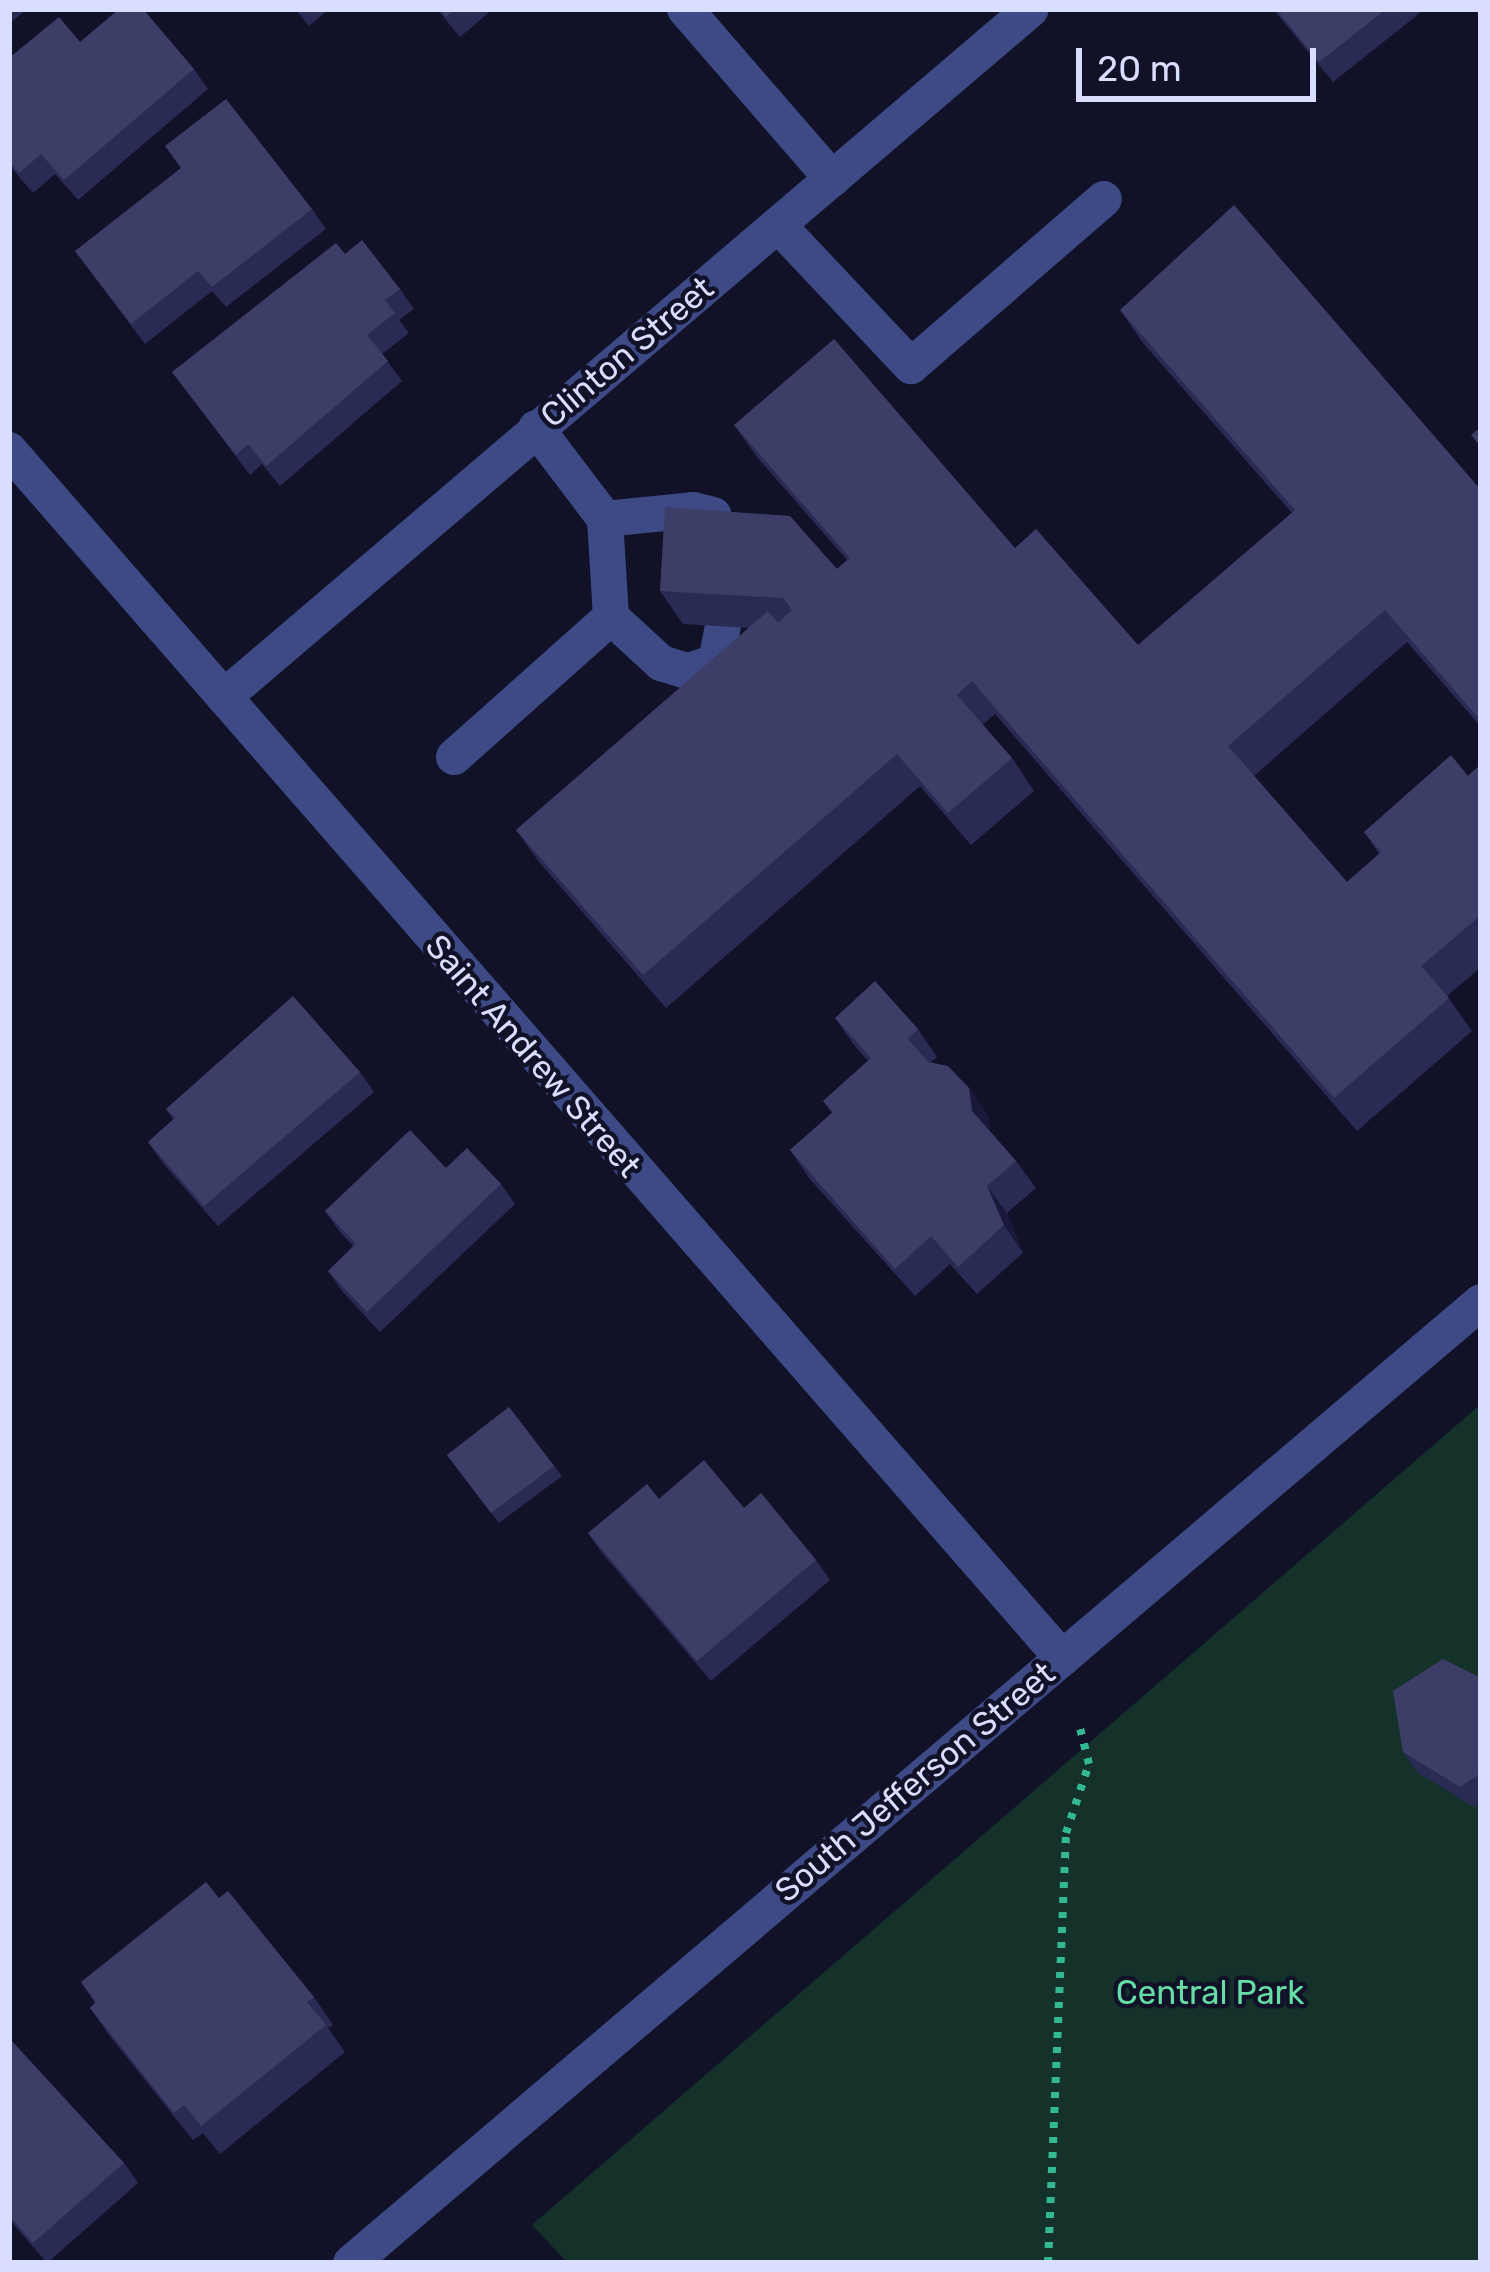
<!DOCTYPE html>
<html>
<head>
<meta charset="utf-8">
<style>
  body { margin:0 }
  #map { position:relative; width:1490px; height:2272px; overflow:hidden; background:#111228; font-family:Rubik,sans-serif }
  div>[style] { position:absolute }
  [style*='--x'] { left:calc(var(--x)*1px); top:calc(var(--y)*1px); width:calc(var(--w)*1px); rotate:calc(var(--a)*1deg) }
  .green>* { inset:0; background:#14322a }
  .path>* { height:8px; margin-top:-4px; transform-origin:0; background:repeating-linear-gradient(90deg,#34b793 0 6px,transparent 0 15px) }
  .minor>* { height:36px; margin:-18px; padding:0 18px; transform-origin:18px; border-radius:18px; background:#3d4a85 }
  .wall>* { inset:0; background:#2a2b55 }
  .shaded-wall>* { inset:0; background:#18193b }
  .building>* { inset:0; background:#3d3e67 }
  span { translate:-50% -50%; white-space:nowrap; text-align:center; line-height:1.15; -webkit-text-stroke:9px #111228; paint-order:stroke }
  .street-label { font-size:33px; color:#d9ddfe }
  .park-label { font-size:33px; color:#66dda5 }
  .frame { position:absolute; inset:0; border:12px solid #d9ddfe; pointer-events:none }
  .scale { position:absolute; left:1076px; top:48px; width:240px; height:54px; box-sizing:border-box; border:6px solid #d9ddfe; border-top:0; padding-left:15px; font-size:36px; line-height:42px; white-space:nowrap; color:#d9ddfe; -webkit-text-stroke:9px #111228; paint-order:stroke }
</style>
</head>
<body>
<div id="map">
  <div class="green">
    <i style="clip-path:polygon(1481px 1404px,1481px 2263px,568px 2263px,532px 2225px)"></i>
  </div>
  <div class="path">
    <i style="--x:1048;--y:2263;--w:430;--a:-87.6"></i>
    <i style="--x:1066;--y:1833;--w:73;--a:-71.6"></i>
    <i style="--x:1089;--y:1764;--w:41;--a:-104"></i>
  </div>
  <div class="minor">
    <i style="--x:685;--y:9;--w:225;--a:49.1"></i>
    <i style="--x:778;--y:225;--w:194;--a:46.7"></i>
    <i style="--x:911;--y:366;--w:255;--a:-40.9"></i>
    <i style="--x:9;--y:450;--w:1603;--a:48.92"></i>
    <i style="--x:605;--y:519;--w:88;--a:-5.8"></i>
    <i style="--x:693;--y:510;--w:21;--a:14"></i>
    <i style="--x:611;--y:617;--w:68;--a:42.6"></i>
    <i style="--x:661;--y:663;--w:28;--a:17"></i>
    <i style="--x:688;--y:671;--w:29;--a:-18"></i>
    <i style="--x:716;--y:662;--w:37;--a:-79"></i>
    <i style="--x:224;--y:697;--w:1060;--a:-40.45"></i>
    <i style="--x:454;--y:757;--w:210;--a:-41.7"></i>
    <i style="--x:611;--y:617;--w:98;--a:-93.5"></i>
    <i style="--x:605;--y:519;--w:114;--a:-127.2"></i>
    <i style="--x:351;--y:2263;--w:1483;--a:-40.38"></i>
  </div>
  <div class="wall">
    <i style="clip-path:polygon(9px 9px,27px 9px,9px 24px)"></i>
    <i style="clip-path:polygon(295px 9px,329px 9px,309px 26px)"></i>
    <i style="clip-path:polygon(437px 9px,493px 9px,460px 37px)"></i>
    <i style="clip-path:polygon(1273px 9px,1425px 9px,1333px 82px)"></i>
    <i style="clip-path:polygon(80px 42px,194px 69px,208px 89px,78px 200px,55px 174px,33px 193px,9px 165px,9px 58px)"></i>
    <i style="clip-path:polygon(312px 209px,326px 229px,226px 307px,212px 291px,145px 344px,75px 251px)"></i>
    <i style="clip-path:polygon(345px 254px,400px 289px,414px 309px,399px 320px,409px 333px,382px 354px,402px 381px,280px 486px,262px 464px,250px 475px,172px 372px)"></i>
    <i style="clip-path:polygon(1120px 310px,1481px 490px,1481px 727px,1407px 642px,1254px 776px,1347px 882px,1379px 854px,1364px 832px,1468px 776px,1481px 764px,1481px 967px,1447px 996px,1472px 1031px,1357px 1131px,995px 714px,982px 725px,1012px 758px,1034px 791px,971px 845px,920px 786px,666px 1008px,539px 862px,516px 830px,749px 628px,683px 624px,660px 591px,837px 569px,847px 560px,757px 457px,734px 425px,1015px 548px,1138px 645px,1292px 513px,1143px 343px)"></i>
    <i style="clip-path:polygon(835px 1018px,918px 1029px,937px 1057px,931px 1062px,969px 1088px,988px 1116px,990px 1131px,1016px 1161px,1036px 1188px,1007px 1213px,1023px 1253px,977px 1294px,950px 1264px,915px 1296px,809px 1178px,790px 1150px,832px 1113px,823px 1101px,868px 1061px,854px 1045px)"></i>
    <i style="clip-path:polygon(360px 1072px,374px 1092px,218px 1226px,162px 1162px,148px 1142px,173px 1119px,166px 1109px)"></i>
    <i style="clip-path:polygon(446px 1168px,501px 1184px,515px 1204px,380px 1332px,342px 1291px,328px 1271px,353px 1246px,339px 1231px,325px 1211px)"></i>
    <i style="clip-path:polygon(509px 1407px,562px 1476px,499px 1523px,447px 1455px)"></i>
    <i style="clip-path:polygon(659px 1499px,744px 1508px,816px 1560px,830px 1580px,711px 1681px,602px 1553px,588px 1533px)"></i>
    <i style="clip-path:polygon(1481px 1678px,1481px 1802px,1474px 1807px,1417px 1772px,1403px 1752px)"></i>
    <i style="clip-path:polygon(219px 1898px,314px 1997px,333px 2025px,328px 2028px,345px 2052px,220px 2154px,203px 2133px,193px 2140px,109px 2035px,90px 2008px,95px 2003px,81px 1982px)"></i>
    <i style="clip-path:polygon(9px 2038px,124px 2163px,138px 2183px,47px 2263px,9px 2219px)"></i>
  </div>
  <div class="shaded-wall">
    <i style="clip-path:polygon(969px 1088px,988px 1116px,991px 1138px,972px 1111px)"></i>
    <i style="clip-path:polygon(987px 1186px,1007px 1213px,1023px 1253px,1004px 1225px)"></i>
  </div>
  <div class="building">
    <i style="clip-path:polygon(119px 9px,143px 9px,194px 69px,64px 180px,41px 154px,19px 173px,9px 161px,9px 118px,11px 116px,9px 113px,9px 58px,59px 17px,80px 42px)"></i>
    <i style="clip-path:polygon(439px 9px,455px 9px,446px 17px)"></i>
    <i style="clip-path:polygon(1276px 9px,1386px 9px,1319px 62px)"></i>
    <i style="clip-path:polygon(226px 99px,312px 209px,212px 287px,198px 271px,131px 324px,75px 251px,181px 168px,165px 146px)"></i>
    <i style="clip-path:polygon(1234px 205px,1481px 490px,1481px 721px,1385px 610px,1228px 746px,1347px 882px,1381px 852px,1364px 832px,1451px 755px,1468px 776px,1481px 764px,1481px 915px,1421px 966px,1449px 998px,1334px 1098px,972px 681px,957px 695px,1012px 758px,948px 813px,897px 754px,643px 975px,516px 830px,768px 611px,778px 623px,792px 610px,783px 598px,660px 591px,665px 507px,790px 516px,837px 569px,850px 558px,734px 425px,834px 339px,1015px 548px,1036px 529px,1138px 645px,1295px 510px,1120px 310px)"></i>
    <i style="clip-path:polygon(362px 240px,400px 289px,385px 300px,395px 313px,367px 335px,388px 361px,266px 466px,248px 444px,236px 455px,172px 372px,336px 243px,345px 254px)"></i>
    <i style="clip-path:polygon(1481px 427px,1481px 447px,1471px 435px)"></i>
    <i style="clip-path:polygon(875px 981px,918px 1029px,908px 1039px,928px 1062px,948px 1066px,969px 1088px,972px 1111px,1016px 1161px,987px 1186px,1004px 1225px,958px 1267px,931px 1236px,895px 1269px,790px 1150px,833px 1112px,823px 1101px,871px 1058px,835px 1018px)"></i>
    <i style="clip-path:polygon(293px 996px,360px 1072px,204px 1206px,148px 1142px,175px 1118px,166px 1109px)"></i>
    <i style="clip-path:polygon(410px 1130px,446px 1168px,467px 1148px,501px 1184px,367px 1312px,328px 1271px,356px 1244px,325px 1211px)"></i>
    <i style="clip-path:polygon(509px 1407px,554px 1466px,491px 1513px,447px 1455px)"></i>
    <i style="clip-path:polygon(704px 1460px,744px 1508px,761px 1493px,816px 1560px,697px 1661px,588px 1533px,647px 1484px,659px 1499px)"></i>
    <i style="clip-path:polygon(1443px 1659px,1481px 1678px,1481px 1773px,1460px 1787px,1403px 1752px,1393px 1691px)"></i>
    <i style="clip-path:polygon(206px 1882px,219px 1898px,228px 1891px,314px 1997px,307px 2002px,326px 2025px,201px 2126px,184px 2105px,174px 2113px,90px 2008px,96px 2002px,81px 1982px)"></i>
    <i style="clip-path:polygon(9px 2038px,124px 2163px,33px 2243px,9px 2215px)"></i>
  </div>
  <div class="street-label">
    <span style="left:627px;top:352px;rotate:-40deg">Clinton Street</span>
    <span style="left:533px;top:1056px;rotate:49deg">Saint Andrew Street</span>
    <span style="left:915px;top:1782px;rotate:-40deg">South Jefferson Street</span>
  </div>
  <div class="park-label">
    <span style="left:1210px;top:1993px">Central Park</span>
  </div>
  <div class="frame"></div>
  <div class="scale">20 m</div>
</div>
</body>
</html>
